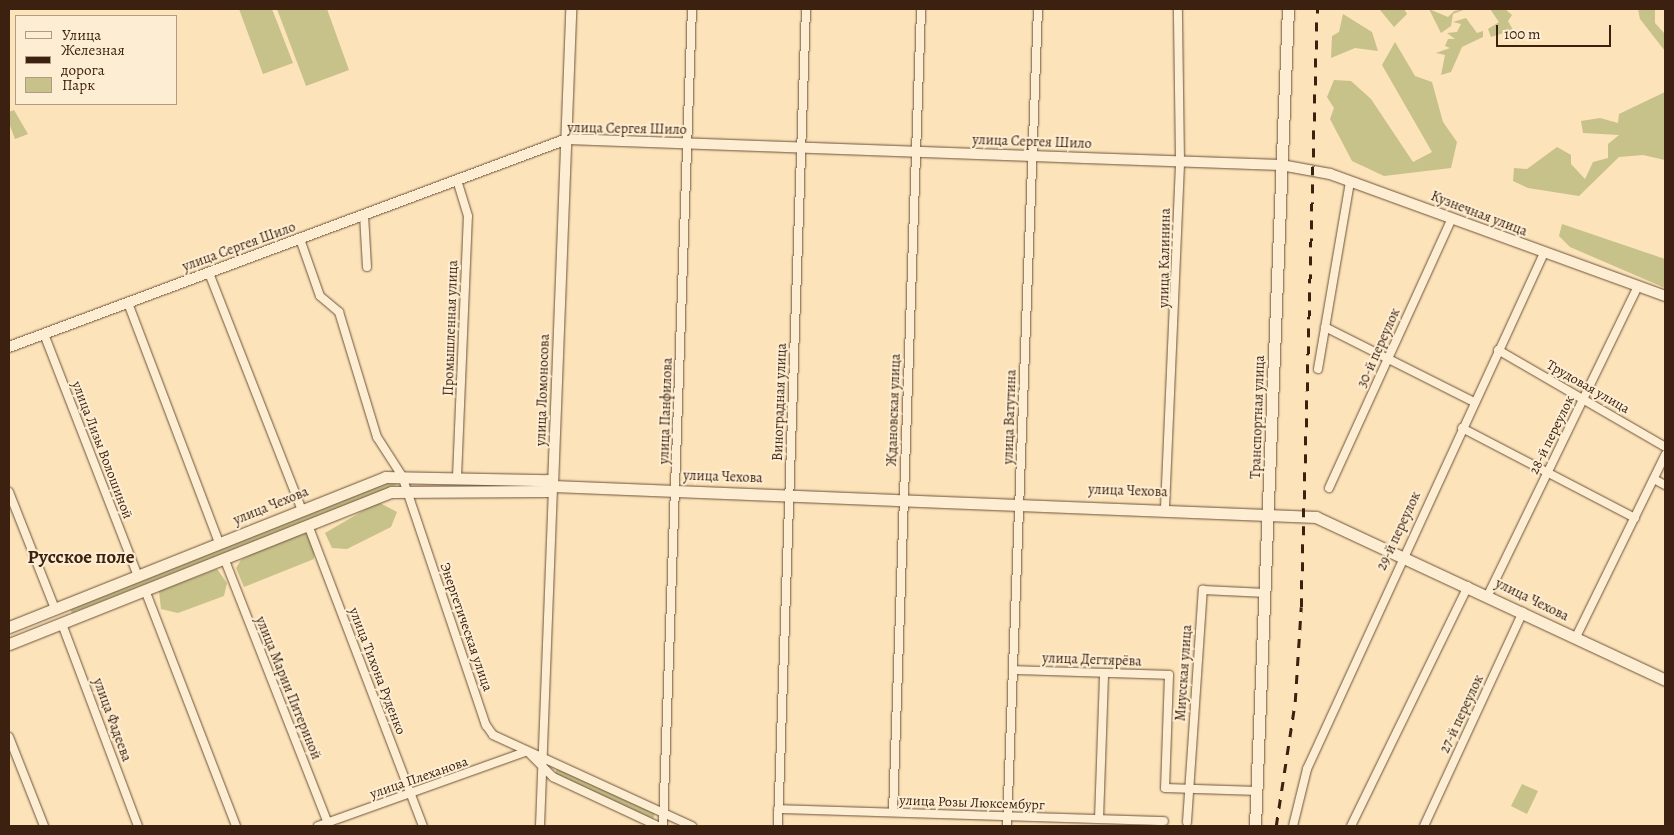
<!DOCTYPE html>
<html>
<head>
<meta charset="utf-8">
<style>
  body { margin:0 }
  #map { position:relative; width:1674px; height:835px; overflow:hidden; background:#fce3b9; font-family:Alegreya,serif }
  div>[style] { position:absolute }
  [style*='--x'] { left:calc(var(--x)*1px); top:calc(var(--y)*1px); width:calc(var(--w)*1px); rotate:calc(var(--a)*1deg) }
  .green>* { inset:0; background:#c7c18a }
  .roads { filter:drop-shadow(0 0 1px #6c523a) drop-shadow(0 0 1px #6c523a) }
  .minor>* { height:8px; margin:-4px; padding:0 4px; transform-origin:4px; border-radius:4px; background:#fdedd2 }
  .tertiary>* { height:10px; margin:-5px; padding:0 5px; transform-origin:5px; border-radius:5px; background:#fdedd2 }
  .secondary>* { height:11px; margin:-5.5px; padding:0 5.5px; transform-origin:5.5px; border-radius:5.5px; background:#fdedd2 }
  .rail>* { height:2.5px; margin-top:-1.25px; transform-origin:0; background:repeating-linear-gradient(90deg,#3c2110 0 9px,transparent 0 18px) }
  span { translate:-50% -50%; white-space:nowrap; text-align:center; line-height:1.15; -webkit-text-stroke:4px #fdedd2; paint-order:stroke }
  .street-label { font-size:14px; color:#3c2110 }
  .district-label { font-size:19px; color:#3c2110; font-weight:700 }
  .frame { position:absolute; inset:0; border:10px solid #3c2110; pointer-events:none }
  .legend { position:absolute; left:15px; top:15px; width:162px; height:90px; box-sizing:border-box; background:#fdedd2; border:1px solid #b09b84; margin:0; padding:6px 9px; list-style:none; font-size:15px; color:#3c2110 }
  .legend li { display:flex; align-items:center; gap:10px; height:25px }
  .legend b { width:25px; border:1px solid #b09b84 }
  .scale { position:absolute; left:1496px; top:25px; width:115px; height:22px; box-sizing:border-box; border:2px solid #3c2110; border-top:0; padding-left:6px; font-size:15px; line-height:18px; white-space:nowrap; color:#3c2110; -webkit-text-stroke:4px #fdedd2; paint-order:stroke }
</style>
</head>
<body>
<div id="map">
  <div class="green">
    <i style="clip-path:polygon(239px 9px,272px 9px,293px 63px,263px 74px)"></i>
    <i style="clip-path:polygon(277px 9px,327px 9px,349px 70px,306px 86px)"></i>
    <i style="clip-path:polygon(1404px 9px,1407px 14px,1394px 27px,1380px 10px)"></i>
    <i style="clip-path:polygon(1429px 9px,1448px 17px,1454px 11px,1466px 9px,1453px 14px,1451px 26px,1441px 33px)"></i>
    <i style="clip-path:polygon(1490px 9px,1505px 9px,1512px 15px,1508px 21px,1513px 30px,1491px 37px,1488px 29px,1499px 22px)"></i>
    <i style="clip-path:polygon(1638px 9px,1655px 9px,1655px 23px,1665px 34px,1665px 51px,1640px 19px)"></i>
    <i style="clip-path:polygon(1343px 14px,1372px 32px,1378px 51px,1355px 48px,1331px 58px,1332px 36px,1339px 32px)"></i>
    <i style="clip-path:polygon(1466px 18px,1477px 33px,1483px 31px,1483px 37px,1462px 47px,1451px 72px,1441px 75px,1445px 55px,1436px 53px,1450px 48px,1445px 46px,1448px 39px,1455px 39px,1447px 33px,1457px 32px,1461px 24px,1453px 22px)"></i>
    <i style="clip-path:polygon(1395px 42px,1415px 76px,1432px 82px,1443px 122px,1457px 142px,1451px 168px,1384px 176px,1352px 161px,1330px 119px,1334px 108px,1327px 97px,1334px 80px,1351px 81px,1371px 99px,1413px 162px,1432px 152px,1382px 65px)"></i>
    <i style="clip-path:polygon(1665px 92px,1665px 160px,1643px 155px,1619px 157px,1579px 196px,1528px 188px,1513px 181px,1514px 168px,1527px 169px,1557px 147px,1571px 155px,1571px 164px,1585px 179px,1593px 162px,1608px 158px,1608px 144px,1619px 135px,1583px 133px,1581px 121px,1600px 118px,1618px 123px,1619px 114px)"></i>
    <i style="clip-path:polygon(14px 110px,28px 134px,15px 139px,9px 123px,9px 112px)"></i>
    <i style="clip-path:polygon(1562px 224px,1665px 259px,1665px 288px,1570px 247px,1559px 236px)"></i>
    <i style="clip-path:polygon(388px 481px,398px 484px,72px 613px,69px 607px)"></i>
    <i style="clip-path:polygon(378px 502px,397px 512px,391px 527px,347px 549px,332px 548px,325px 533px)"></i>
    <i style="clip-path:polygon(305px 533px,314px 539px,314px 559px,244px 587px,236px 568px,241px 560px,269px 544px)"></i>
    <i style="clip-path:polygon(217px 569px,227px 583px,224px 596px,178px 613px,161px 609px,159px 591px)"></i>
    <i style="clip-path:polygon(557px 768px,655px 813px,653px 819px,555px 774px)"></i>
    <i style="clip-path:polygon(1522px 784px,1538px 791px,1527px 814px,1511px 806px)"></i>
  </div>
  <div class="roads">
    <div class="minor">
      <i style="--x:364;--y:215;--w:52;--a:86.7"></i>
      <i style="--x:300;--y:239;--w:60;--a:70.7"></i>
      <i style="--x:320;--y:296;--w:25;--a:40"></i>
      <i style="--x:339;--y:312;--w:131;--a:73.1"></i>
      <i style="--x:377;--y:437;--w:46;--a:57.3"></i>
      <i style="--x:402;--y:476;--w:263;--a:71.4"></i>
      <i style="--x:486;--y:725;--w:12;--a:55"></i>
      <i style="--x:493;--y:735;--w:219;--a:24.6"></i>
      <i style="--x:209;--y:273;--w:255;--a:68.6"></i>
      <i style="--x:128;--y:303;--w:257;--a:69.2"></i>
      <i style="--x:1325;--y:327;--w:167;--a:26.7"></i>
      <i style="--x:44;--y:334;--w:260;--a:68.8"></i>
      <i style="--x:1498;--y:350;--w:193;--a:30.1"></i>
      <i style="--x:1318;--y:369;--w:190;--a:-80.3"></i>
      <i style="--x:1462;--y:428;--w:195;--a:27.5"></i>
      <i style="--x:457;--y:477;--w:261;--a:-87.6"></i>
      <i style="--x:468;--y:216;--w:37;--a:-107"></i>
      <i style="--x:1654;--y:479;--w:13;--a:29"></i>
      <i style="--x:1329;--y:488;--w:297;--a:-65.5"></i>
      <i style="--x:9;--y:492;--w:126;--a:68.5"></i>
      <i style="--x:1165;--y:508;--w:347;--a:-87.5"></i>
      <i style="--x:1180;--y:161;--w:152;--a:-90.8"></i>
      <i style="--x:308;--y:525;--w:322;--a:69.1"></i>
      <i style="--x:224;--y:558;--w:288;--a:68.6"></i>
      <i style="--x:145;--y:590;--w:253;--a:68.9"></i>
      <i style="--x:1488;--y:595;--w:343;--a:-64.1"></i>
      <i style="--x:62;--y:624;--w:216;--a:69.4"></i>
      <i style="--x:1576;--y:637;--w:203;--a:-63.9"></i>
      <i style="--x:1013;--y:670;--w:156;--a:1.8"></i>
      <i style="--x:1169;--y:675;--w:113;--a:92"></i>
      <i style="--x:1165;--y:788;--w:93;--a:1.8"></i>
      <i style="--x:9;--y:737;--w:96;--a:68.5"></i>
      <i style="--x:778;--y:809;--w:386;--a:1.8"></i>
      <i style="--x:893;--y:812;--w:803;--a:-88"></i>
      <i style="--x:1099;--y:819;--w:146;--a:-88"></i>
      <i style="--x:1187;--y:822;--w:233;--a:-86.1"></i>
      <i style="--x:1203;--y:590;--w:63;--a:2.7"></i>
      <i style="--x:318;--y:826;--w:222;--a:-19.7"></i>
      <i style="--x:527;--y:751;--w:37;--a:45"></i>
      <i style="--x:553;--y:777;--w:116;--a:25"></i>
      <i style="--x:540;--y:826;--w:340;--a:-87.8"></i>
      <i style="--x:663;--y:826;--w:818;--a:-87.97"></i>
      <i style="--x:778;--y:826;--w:817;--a:-88.04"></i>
      <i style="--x:1007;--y:826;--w:818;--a:-87.83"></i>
      <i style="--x:1293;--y:826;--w:59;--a:-76.2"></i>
      <i style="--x:1307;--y:769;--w:568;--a:-65.33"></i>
      <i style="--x:1351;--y:826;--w:267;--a:-64"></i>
      <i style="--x:1424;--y:826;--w:236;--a:-65.2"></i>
    </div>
    <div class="tertiary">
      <i style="--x:9;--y:347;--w:596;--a:-20.44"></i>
      <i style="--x:567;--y:139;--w:714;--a:2.09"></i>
      <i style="--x:1281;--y:165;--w:50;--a:10.4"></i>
      <i style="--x:1330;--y:174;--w:357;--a:20"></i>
      <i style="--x:553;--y:486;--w:477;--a:-87.8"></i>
    </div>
    <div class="secondary">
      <i style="--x:9;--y:627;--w:405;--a:-21.7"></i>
      <i style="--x:385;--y:477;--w:163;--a:1.1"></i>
      <i style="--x:548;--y:480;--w:8;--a:50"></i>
      <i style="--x:9;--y:644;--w:411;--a:-21.7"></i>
      <i style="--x:391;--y:492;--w:156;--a:-0.4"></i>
      <i style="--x:547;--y:491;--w:8;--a:-40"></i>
      <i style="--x:553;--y:486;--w:764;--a:2.33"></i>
      <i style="--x:1316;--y:517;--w:385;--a:25"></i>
      <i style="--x:1255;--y:826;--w:818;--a:-87.69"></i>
    </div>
  </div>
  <div class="rail">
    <i style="--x:1276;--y:826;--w:125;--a:-81.3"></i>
    <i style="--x:1295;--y:702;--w:95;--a:-86.4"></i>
    <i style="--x:1301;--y:607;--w:598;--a:-88.47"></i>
  </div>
  <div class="street-label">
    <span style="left:627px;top:129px;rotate:1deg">улица Сергея Шило</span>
    <span style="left:1032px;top:142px;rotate:2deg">улица Сергея Шило</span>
    <span style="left:1479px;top:214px;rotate:21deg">Кузнечная улица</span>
    <span style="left:239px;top:247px;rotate:-20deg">улица Сергея Шило</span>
    <span style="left:1165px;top:258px;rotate:-89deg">улица Калинина</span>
    <span style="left:451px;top:328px;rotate:-88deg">Промышленная улица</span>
    <span style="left:1379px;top:348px;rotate:-66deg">30-й переулок</span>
    <span style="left:1588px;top:387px;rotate:30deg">Трудовая улица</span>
    <span style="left:543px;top:390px;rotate:-88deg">улица Ломоносова</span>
    <span style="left:780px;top:402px;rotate:-88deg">Виноградная улица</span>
    <span style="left:894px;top:410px;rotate:-88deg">Ждановская улица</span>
    <span style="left:666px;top:411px;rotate:-88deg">улица Панфилова</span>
    <span style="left:1010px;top:417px;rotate:-88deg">улица Ватутина</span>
    <span style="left:1258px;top:417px;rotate:-88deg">Транспортная улица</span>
    <span style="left:1552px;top:435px;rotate:-64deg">28-й переулок</span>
    <span style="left:102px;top:450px;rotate:69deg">улица Лизы Волошиной</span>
    <span style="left:723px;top:477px;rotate:2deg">улица Чехова</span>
    <span style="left:1128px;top:491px;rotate:2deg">улица Чехова</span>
    <span style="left:271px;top:506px;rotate:-22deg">улица Чехова</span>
    <span style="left:1399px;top:531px;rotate:-65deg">29-й переулок</span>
    <span style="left:1532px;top:600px;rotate:26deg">улица Чехова</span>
    <span style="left:466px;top:627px;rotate:71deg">Энергетическая улица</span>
    <span style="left:1092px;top:660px;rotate:2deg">улица Дегтярёва</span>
    <span style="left:377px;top:671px;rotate:69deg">улица Тихона Руденко</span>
    <span style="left:1184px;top:673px;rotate:-86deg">Миусская улица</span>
    <span style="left:288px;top:688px;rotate:68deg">улица Марии Питериной</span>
    <span style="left:1462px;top:714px;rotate:-65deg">27-й переулок</span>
    <span style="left:112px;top:720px;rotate:70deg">улица Фадеева</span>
    <span style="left:419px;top:778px;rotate:-19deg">улица Плеханова</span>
    <span style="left:972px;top:803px;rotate:2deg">улица Розы Люксембург</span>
  </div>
  <div class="district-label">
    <span style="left:81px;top:558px">Русское поле</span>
  </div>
  <div class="frame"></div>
  <ul class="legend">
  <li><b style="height:6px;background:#fdedd2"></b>Улица</li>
  <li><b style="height:6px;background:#3c2110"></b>Железная дорога</li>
  <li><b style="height:14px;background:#c7c18a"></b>Парк</li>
  </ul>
  <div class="scale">100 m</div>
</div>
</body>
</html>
